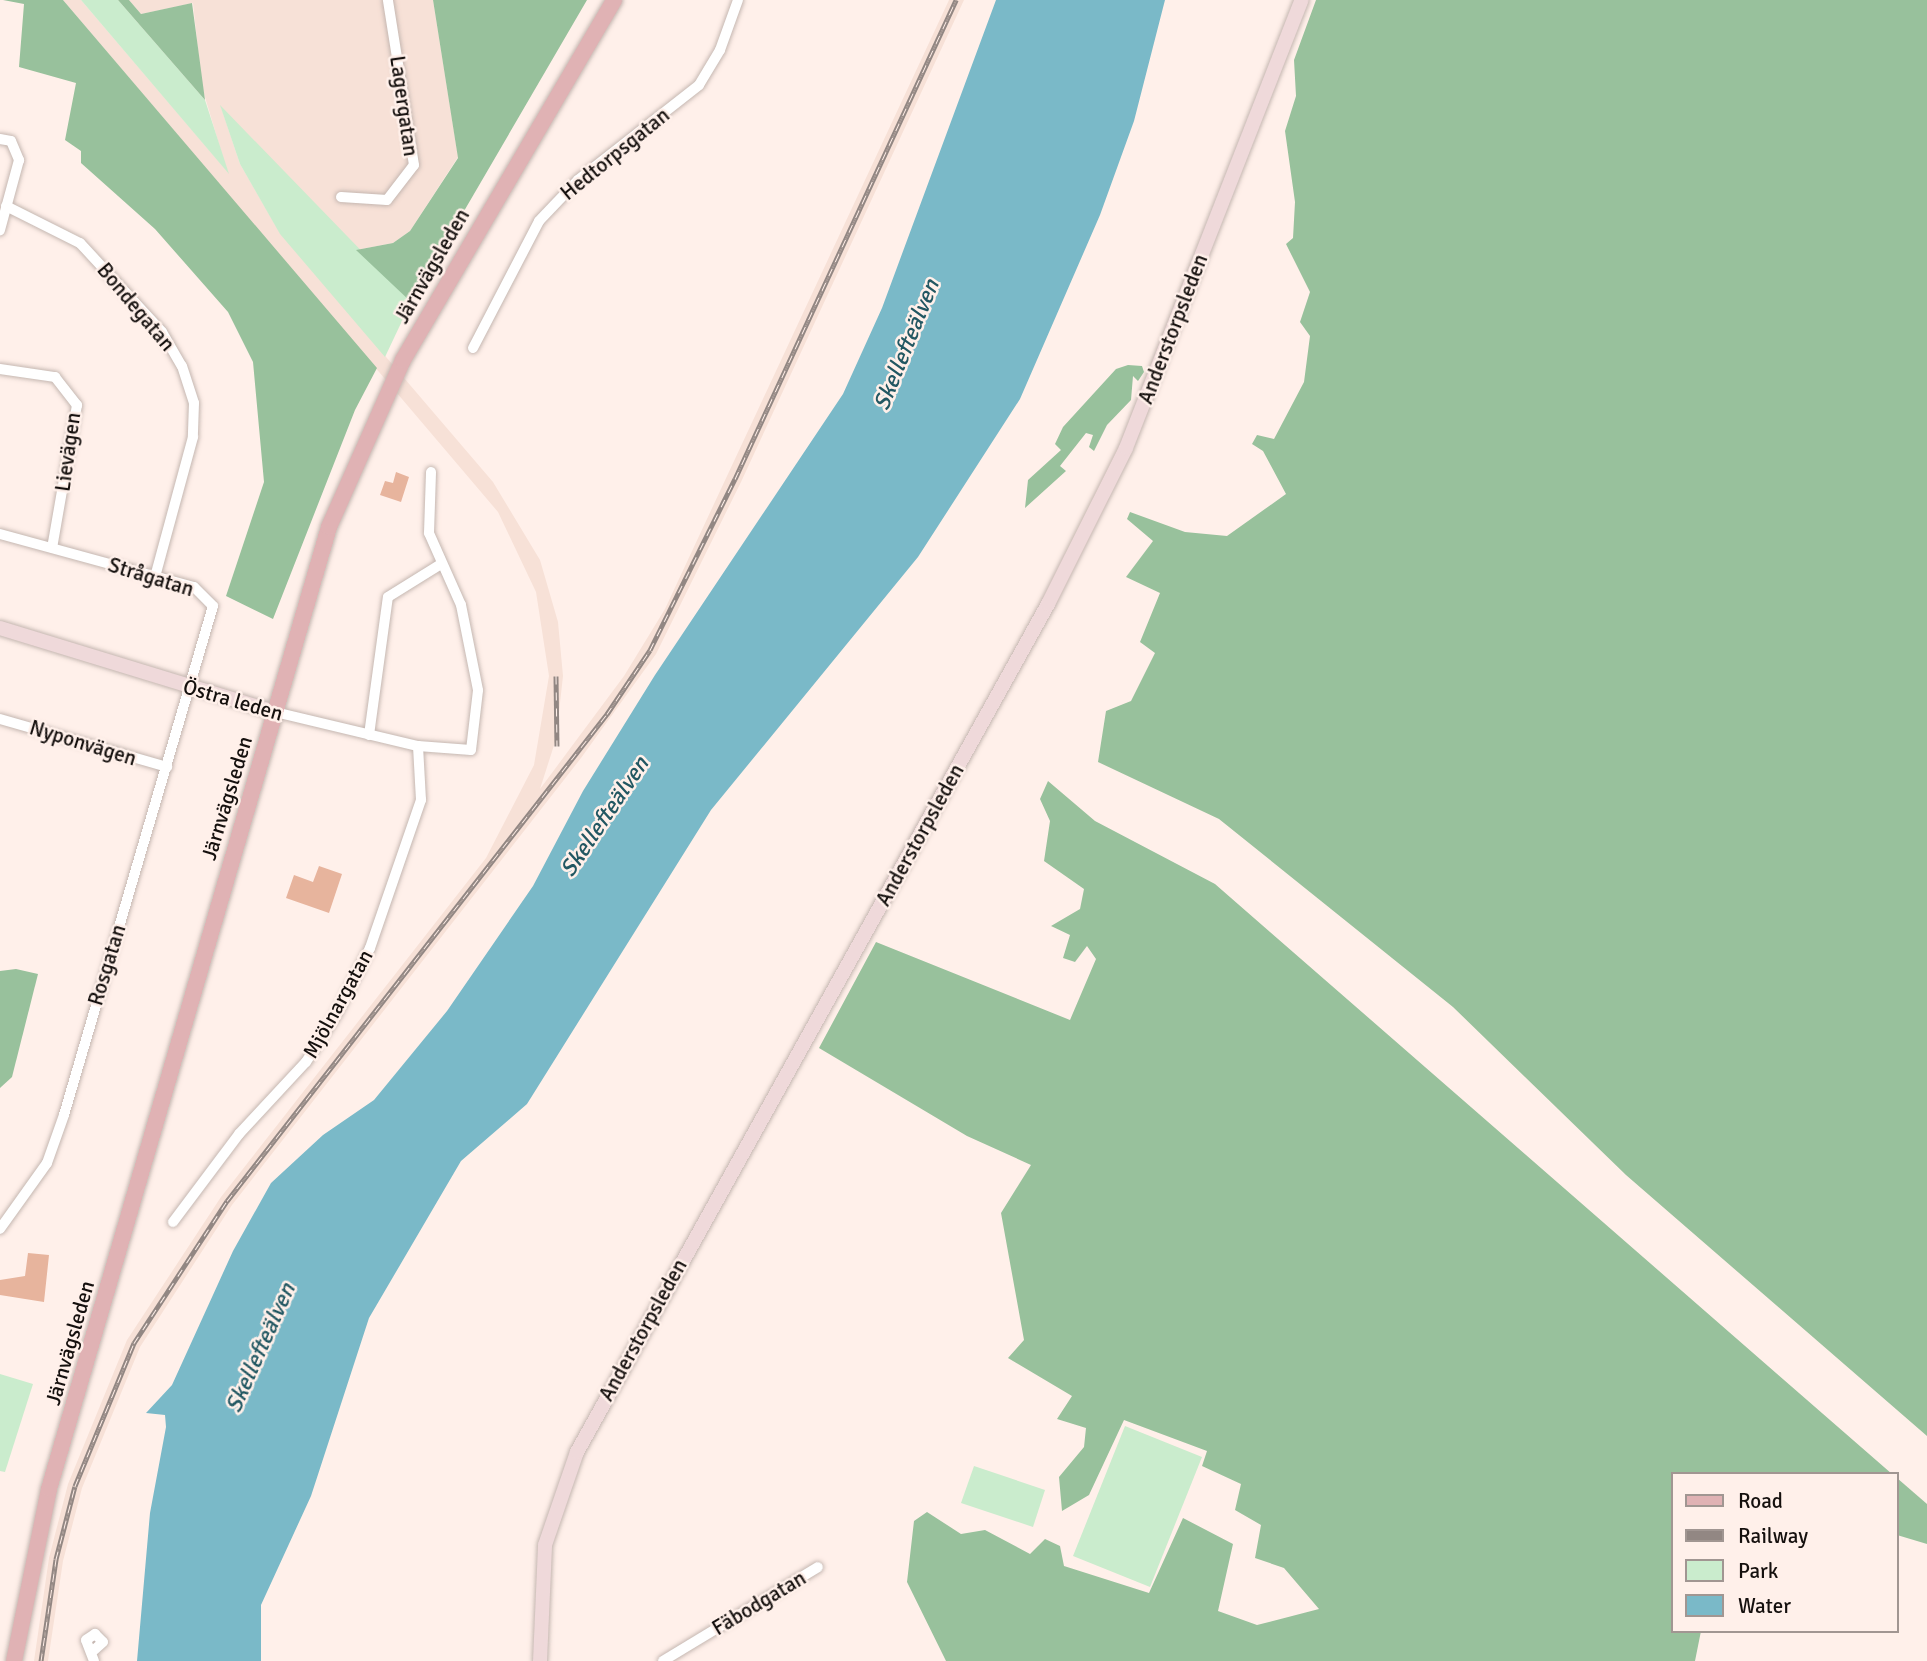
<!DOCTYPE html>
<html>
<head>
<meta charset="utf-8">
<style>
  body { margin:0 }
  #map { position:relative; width:1927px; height:1661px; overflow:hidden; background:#fff0ea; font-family:Signika,sans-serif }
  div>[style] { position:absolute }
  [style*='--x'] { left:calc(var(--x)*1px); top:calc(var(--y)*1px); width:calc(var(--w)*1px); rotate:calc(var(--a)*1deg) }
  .built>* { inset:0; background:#f7e1d7 }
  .green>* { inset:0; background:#caeccd }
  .forest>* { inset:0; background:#98c19c }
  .water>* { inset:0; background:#7ab9c8 }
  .building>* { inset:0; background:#e7b49d }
  .roads { filter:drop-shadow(0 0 2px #c5b7b1) drop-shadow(0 0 2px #c5b7b1) }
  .street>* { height:10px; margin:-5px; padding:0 5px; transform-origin:5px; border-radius:5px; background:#fff }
  .secondary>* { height:14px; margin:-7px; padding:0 7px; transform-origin:7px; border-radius:7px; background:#efd9da }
  .primary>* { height:16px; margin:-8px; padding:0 8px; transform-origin:8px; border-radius:8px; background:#e0b2b4 }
  .rail>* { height:5px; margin-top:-2.5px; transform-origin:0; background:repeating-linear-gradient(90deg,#fff0ea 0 8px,#928783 0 16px); box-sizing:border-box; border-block:2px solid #928783 }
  span { translate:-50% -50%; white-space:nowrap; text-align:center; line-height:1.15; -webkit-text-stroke:5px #fff0ea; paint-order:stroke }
  .street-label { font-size:21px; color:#15100e }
  .water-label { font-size:23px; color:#225762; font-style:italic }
  .legend { position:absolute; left:1671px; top:1472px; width:228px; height:161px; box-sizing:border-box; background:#fff0ea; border:2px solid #a19692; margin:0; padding:9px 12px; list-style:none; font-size:21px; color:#15100e }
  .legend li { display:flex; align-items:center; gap:14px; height:35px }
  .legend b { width:35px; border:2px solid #a19692 }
</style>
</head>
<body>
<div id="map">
  <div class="built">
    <i style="clip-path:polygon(63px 0,81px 0,227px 171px,202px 87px,193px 3px,141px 14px,129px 0,433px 0,458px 157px,410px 231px,393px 243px,356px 250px,221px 107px,240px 164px,280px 233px,493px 482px,540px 560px,558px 622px,563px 676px,556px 739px,540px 789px,624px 676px,665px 609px,949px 0,964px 0,741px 482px,656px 654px,581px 758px,232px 1205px,140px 1347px,82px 1488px,63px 1561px,48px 1661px,34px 1661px,49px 1558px,68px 1484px,127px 1340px,221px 1197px,486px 858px,534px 765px,549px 676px,536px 592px,498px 512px)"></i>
  </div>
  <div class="green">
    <i style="clip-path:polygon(81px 0,118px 0,205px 100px,229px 174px)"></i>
    <i style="clip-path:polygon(220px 105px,411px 302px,385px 357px,280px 234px,240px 164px)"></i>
    <i style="clip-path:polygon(0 1374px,33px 1384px,5px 1472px,0 1471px)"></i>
    <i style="clip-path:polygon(1125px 1426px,1202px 1457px,1150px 1587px,1073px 1556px)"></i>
    <i style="clip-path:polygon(974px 1466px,1045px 1490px,1033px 1527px,961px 1503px)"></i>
  </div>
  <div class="forest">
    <i style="clip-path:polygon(3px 0,63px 0,377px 368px,355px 410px,273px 619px,226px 596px,264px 482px,253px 362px,228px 312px,155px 229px,81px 163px,81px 151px,65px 140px,76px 83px,19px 67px,24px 4px)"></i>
    <i style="clip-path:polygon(118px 0,129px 0,141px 14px,192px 3px,205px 100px)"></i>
    <i style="clip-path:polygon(433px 0,587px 0,411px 302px,356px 250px,393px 243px,410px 231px,458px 158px)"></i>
    <i style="clip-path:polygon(1316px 0,1927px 0,1927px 1436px,1626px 1175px,1453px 1007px,1219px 819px,1098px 762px,1106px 711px,1131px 701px,1155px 653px,1140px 642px,1160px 593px,1126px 577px,1153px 541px,1127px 519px,1130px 512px,1185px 532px,1227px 536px,1286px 494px,1263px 451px,1252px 444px,1257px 435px,1274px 439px,1304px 382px,1310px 336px,1300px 322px,1310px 292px,1286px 244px,1293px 238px,1295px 202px,1285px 131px,1296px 96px,1294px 60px)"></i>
    <i style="clip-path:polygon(1128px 365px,1142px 366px,1144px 372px,1138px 381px,1133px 376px,1131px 400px,1107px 425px,1094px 451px,1089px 447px,1093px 435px,1086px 433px,1060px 466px,1066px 471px,1025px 508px,1028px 480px,1061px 450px,1055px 444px,1063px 427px,1116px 369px)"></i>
    <i style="clip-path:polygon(1048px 781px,1095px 821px,1215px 884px,1892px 1474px,1673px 1474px,1673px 1631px,1701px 1631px,1695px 1661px,946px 1661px,907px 1582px,914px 1521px,927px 1512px,961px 1534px,985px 1530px,1030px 1554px,1045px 1539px,1060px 1546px,1064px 1566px,1149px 1593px,1183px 1518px,1233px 1544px,1218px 1611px,1257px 1625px,1319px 1609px,1284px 1568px,1255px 1558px,1261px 1525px,1235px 1510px,1241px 1484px,1202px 1466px,1207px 1451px,1124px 1420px,1089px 1495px,1062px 1511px,1059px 1477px,1084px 1447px,1086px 1428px,1057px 1419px,1072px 1396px,1008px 1358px,1024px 1340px,1001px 1213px,1031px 1165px,967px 1136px,819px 1048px,876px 942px,1070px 1020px,1096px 959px,1087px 946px,1075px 962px,1063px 958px,1070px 935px,1051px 926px,1080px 909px,1084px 889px,1044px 861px,1050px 821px,1040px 799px)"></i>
    <i style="clip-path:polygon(16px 969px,38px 974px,12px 1077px,0 1088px,0 971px)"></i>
    <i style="clip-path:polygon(1897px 1478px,1927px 1504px,1927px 1544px,1897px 1535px)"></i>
  </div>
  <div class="water">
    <i style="clip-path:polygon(996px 0,1165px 0,1134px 121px,1100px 215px,1020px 399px,918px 557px,711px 810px,527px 1104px,461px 1161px,369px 1318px,311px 1496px,261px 1605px,261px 1661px,137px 1661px,150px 1513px,166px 1427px,165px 1415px,146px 1413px,172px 1385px,233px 1251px,271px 1183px,323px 1135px,374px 1100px,447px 1011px,533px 886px,583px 791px,655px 675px,843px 394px,882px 308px)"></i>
  </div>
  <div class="building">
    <i style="clip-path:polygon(396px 472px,409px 477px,401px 502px,380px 495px,385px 481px,393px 483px)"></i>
    <i style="clip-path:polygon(319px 866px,342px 874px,329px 913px,286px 898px,294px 875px,313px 882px)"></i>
    <i style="clip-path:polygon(28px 1253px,49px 1255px,44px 1302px,0 1295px,0 1280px,25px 1276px)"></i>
  </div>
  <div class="roads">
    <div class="street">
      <i style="--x:0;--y:139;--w:11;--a:10"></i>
      <i style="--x:11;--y:141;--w:21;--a:67"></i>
      <i style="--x:19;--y:160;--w:73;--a:105.2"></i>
      <i style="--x:341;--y:197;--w:46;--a:3.7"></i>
      <i style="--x:387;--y:200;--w:44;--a:-52.4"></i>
      <i style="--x:414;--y:165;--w:167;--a:-99"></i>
      <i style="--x:6;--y:206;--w:83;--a:26.6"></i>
      <i style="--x:80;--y:243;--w:121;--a:47.3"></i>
      <i style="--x:162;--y:332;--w:39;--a:60"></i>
      <i style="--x:182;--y:366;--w:39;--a:72"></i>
      <i style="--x:194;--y:403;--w:34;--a:92"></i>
      <i style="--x:193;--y:437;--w:145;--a:105.2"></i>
      <i style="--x:473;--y:348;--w:143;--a:-62.5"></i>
      <i style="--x:539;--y:221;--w:57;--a:-46.4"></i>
      <i style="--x:578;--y:180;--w:154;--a:-38.1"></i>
      <i style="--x:699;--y:85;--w:41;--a:-59"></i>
      <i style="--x:720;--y:50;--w:53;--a:-70.2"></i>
      <i style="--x:0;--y:369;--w:56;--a:8.3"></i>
      <i style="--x:55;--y:377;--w:36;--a:52"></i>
      <i style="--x:77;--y:405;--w:145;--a:99.9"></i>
      <i style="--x:0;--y:534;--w:201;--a:15.3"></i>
      <i style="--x:194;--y:587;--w:27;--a:45"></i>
      <i style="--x:213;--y:606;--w:530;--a:106.32"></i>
      <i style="--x:64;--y:1115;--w:51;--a:109.5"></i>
      <i style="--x:47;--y:1163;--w:81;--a:125.5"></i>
      <i style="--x:275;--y:712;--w:147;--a:13.4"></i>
      <i style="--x:418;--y:746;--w:53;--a:4.3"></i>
      <i style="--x:471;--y:750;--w:60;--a:-83.3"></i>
      <i style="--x:478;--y:690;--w:87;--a:-101.3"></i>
      <i style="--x:461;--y:605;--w:79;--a:-114"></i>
      <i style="--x:429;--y:533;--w:61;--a:-88.1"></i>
      <i style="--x:0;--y:719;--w:174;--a:16"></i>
      <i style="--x:369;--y:735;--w:139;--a:-82.2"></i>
      <i style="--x:388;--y:597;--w:62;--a:-31.9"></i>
      <i style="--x:173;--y:1222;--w:110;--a:-53.1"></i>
      <i style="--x:239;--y:1134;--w:98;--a:-47.1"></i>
      <i style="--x:306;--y:1062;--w:56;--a:-57.4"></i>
      <i style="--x:336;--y:1015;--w:75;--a:-63.1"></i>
      <i style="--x:370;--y:948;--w:157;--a:-71"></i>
      <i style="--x:421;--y:800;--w:54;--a:-93.2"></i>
      <i style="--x:94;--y:1661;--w:22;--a:-111"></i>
      <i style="--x:86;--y:1640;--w:11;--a:-34"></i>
      <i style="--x:95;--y:1634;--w:11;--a:45"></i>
      <i style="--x:103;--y:1642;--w:12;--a:138"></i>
      <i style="--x:663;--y:1661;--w:181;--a:-31.2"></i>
    </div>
    <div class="secondary">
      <i style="--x:0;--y:628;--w:288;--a:17"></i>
      <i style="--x:540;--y:1661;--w:116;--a:-87.5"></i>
      <i style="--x:545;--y:1545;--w:98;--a:-71"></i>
      <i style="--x:577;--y:1452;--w:970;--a:-60.95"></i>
      <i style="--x:1048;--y:604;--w:174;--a:-63.4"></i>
      <i style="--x:1126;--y:448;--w:481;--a:-68.6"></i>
    </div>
    <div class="primary">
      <i style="--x:14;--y:1661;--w:176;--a:-78.5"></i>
      <i style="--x:49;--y:1489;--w:1002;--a:-73.77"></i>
      <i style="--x:329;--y:527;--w:183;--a:-66.1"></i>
      <i style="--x:403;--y:360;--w:417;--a:-59.6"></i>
    </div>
  </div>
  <div class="rail">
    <i style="--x:556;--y:676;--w:70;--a:89.2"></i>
    <i style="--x:41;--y:1661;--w:103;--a:-81.6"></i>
    <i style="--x:56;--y:1559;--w:75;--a:-75.4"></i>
    <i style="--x:75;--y:1486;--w:155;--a:-67.6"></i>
    <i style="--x:134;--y:1343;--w:170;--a:-56.8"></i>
    <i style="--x:227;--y:1201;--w:618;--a:-52.04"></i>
    <i style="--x:607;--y:714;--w:77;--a:-56.1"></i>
    <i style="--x:650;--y:650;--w:191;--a:-63.6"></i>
    <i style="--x:735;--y:479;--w:528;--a:-65.23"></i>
  </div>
  <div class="street-label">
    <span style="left:404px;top:106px;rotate:82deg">Lagergatan</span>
    <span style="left:615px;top:154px;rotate:-39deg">Hedtorpsgatan</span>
    <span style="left:432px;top:266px;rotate:-60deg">Järnvägsleden</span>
    <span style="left:136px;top:307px;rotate:50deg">Bondegatan</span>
    <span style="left:1173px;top:329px;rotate:-69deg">Anderstorpsleden</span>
    <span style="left:68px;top:452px;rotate:-82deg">Lievägen</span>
    <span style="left:151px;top:577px;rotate:17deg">Strågatan</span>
    <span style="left:233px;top:700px;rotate:16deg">Östra leden</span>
    <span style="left:83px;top:743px;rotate:17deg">Nyponvägen</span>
    <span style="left:227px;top:798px;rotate:-73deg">Järnvägsleden</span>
    <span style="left:920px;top:835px;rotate:-61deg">Anderstorpsleden</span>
    <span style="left:107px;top:965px;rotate:-73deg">Rosgatan</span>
    <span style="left:338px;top:1004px;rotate:-61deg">Mjölnargatan</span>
    <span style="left:643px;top:1330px;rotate:-61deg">Anderstorpsleden</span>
    <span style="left:70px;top:1343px;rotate:-74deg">Järnvägsleden</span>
    <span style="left:759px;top:1603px;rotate:-31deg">Fäbodgatan</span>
  </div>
  <div class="water-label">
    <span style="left:907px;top:345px;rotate:-68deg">Skellefteälven</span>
    <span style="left:605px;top:817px;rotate:-56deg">Skellefteälven</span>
    <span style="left:261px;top:1348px;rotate:-66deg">Skellefteälven</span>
  </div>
  <ul class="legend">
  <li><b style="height:9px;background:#e0b2b4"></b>Road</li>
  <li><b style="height:9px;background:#928783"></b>Railway</li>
  <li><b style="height:19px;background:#caeccd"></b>Park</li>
  <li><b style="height:19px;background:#7ab9c8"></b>Water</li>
  </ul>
</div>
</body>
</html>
